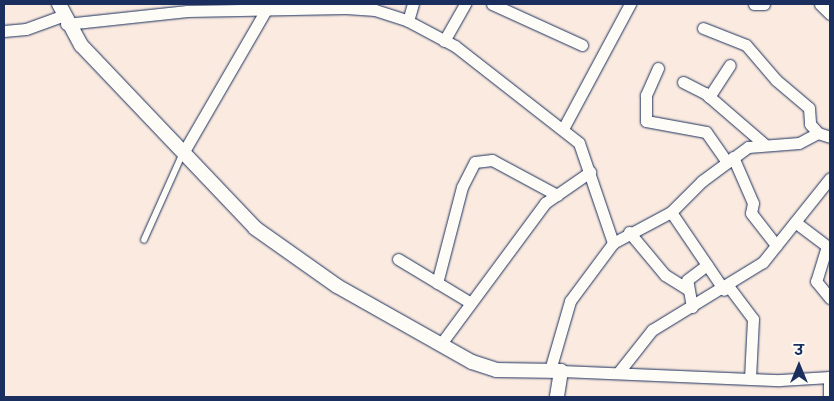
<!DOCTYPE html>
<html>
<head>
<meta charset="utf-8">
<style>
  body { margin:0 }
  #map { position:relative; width:834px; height:401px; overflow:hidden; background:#faeadf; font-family:"Comic Neue","Playpen Sans Deva",sans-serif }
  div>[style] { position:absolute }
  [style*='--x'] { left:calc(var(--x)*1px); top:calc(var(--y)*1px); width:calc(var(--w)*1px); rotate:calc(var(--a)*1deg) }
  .roads { filter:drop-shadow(0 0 1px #1b2f5e) drop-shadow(0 0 1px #1b2f5e) }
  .service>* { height:5.5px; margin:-2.75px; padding:0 2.75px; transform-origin:2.75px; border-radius:2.75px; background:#fdfcf7 }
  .minor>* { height:11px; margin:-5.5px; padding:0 5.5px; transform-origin:5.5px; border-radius:5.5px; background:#fdfcf7 }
  .tertiary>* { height:14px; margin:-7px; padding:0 7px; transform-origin:7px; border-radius:7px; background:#fdfcf7 }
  span { translate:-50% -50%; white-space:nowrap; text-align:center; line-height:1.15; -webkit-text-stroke:4.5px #fdfcf7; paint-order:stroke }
  .frame { position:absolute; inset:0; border:5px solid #1b2f5e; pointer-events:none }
  .north { position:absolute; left:774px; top:341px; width:50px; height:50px; -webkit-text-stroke:4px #fdfcf7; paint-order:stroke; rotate:0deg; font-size:14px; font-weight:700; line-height:20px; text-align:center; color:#1b2f5e }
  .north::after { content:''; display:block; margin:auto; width:18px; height:22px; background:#1b2f5e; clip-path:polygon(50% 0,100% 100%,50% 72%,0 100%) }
</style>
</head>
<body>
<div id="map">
  <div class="roads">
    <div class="service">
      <i style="--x:144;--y:240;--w:95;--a:-65.9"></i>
    </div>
    <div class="minor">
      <i style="--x:492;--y:4;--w:99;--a:24.5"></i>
      <i style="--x:754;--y:4;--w:10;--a:0"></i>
      <i style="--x:820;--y:4;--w:14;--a:45"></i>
      <i style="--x:408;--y:21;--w:18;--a:-74"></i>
      <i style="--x:66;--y:24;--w:122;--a:-6.1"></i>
      <i style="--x:187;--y:11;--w:159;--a:-1.1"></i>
      <i style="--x:346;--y:8;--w:29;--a:4"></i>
      <i style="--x:375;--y:10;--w:35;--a:18"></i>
      <i style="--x:408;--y:21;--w:53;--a:28"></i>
      <i style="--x:455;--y:46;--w:157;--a:38"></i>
      <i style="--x:579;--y:143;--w:106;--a:71.2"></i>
      <i style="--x:703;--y:28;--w:46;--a:21.6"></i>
      <i style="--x:746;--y:45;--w:46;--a:49.4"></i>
      <i style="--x:776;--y:80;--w:43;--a:40.3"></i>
      <i style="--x:809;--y:108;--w:16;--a:86"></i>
      <i style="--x:810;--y:124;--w:12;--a:48"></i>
      <i style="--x:4;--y:31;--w:22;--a:-5"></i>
      <i style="--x:26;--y:29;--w:38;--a:-20"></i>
      <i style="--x:444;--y:41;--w:43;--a:-60.4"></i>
      <i style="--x:658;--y:68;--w:30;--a:114"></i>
      <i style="--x:646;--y:95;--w:26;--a:90"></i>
      <i style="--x:646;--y:121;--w:61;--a:10.4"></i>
      <i style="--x:706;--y:132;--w:37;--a:55"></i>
      <i style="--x:683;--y:82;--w:25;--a:27"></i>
      <i style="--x:705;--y:93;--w:78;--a:40.8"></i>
      <i style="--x:709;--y:97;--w:38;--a:-57"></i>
      <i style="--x:564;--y:127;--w:140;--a:-61.8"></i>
      <i style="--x:183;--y:153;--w:165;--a:-59.9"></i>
      <i style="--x:733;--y:157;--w:50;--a:66.5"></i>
      <i style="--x:753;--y:203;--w:10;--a:101"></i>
      <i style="--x:751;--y:213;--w:41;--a:52"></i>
      <i style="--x:671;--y:212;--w:94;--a:55.8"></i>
      <i style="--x:795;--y:222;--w:40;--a:37"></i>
      <i style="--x:827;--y:246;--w:37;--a:107"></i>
      <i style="--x:816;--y:281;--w:22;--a:51"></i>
      <i style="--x:629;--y:232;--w:56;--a:50.1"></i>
      <i style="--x:665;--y:275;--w:26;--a:32"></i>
      <i style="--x:398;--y:259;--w:85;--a:31.1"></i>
      <i style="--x:437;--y:283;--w:99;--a:-75.4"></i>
      <i style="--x:462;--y:187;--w:28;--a:-63"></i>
      <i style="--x:475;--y:162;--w:17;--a:-7"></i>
      <i style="--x:492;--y:160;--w:74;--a:28.3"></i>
      <i style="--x:729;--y:287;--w:40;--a:53"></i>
      <i style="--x:753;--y:319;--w:60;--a:92.9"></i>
      <i style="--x:692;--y:307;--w:27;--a:-100"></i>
      <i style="--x:687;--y:280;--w:25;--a:-37"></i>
      <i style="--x:440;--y:345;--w:177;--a:-53.5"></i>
      <i style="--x:545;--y:203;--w:55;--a:-34.6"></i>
      <i style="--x:550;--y:370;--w:72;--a:-73.8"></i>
      <i style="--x:570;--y:301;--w:72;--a:-53.4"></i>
      <i style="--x:613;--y:243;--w:66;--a:-28.1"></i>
      <i style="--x:671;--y:212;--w:44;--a:-45"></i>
      <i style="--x:702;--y:181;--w:57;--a:-36.5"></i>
      <i style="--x:748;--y:147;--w:51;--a:-4.5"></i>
      <i style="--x:799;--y:143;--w:21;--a:-28"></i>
      <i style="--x:818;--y:133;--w:13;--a:18"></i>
      <i style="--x:561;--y:371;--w:219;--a:2.4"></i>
      <i style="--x:780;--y:380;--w:50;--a:-3.4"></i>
      <i style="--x:618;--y:373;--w:55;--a:-51.7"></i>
      <i style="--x:652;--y:330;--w:130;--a:-31.5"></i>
      <i style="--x:763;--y:262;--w:107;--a:-51.4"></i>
      <i style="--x:829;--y:377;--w:20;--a:90"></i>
    </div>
    <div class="tertiary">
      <i style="--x:59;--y:4;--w:47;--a:61.8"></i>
      <i style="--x:81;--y:45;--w:253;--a:46.4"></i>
      <i style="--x:255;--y:228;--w:100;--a:35.3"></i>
      <i style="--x:337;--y:286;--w:155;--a:29.4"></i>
      <i style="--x:472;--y:362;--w:25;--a:18"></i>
      <i style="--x:496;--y:370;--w:65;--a:0.9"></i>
      <i style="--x:561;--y:371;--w:26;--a:99"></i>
    </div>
  </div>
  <div class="frame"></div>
  <div class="north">उ</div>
</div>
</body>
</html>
